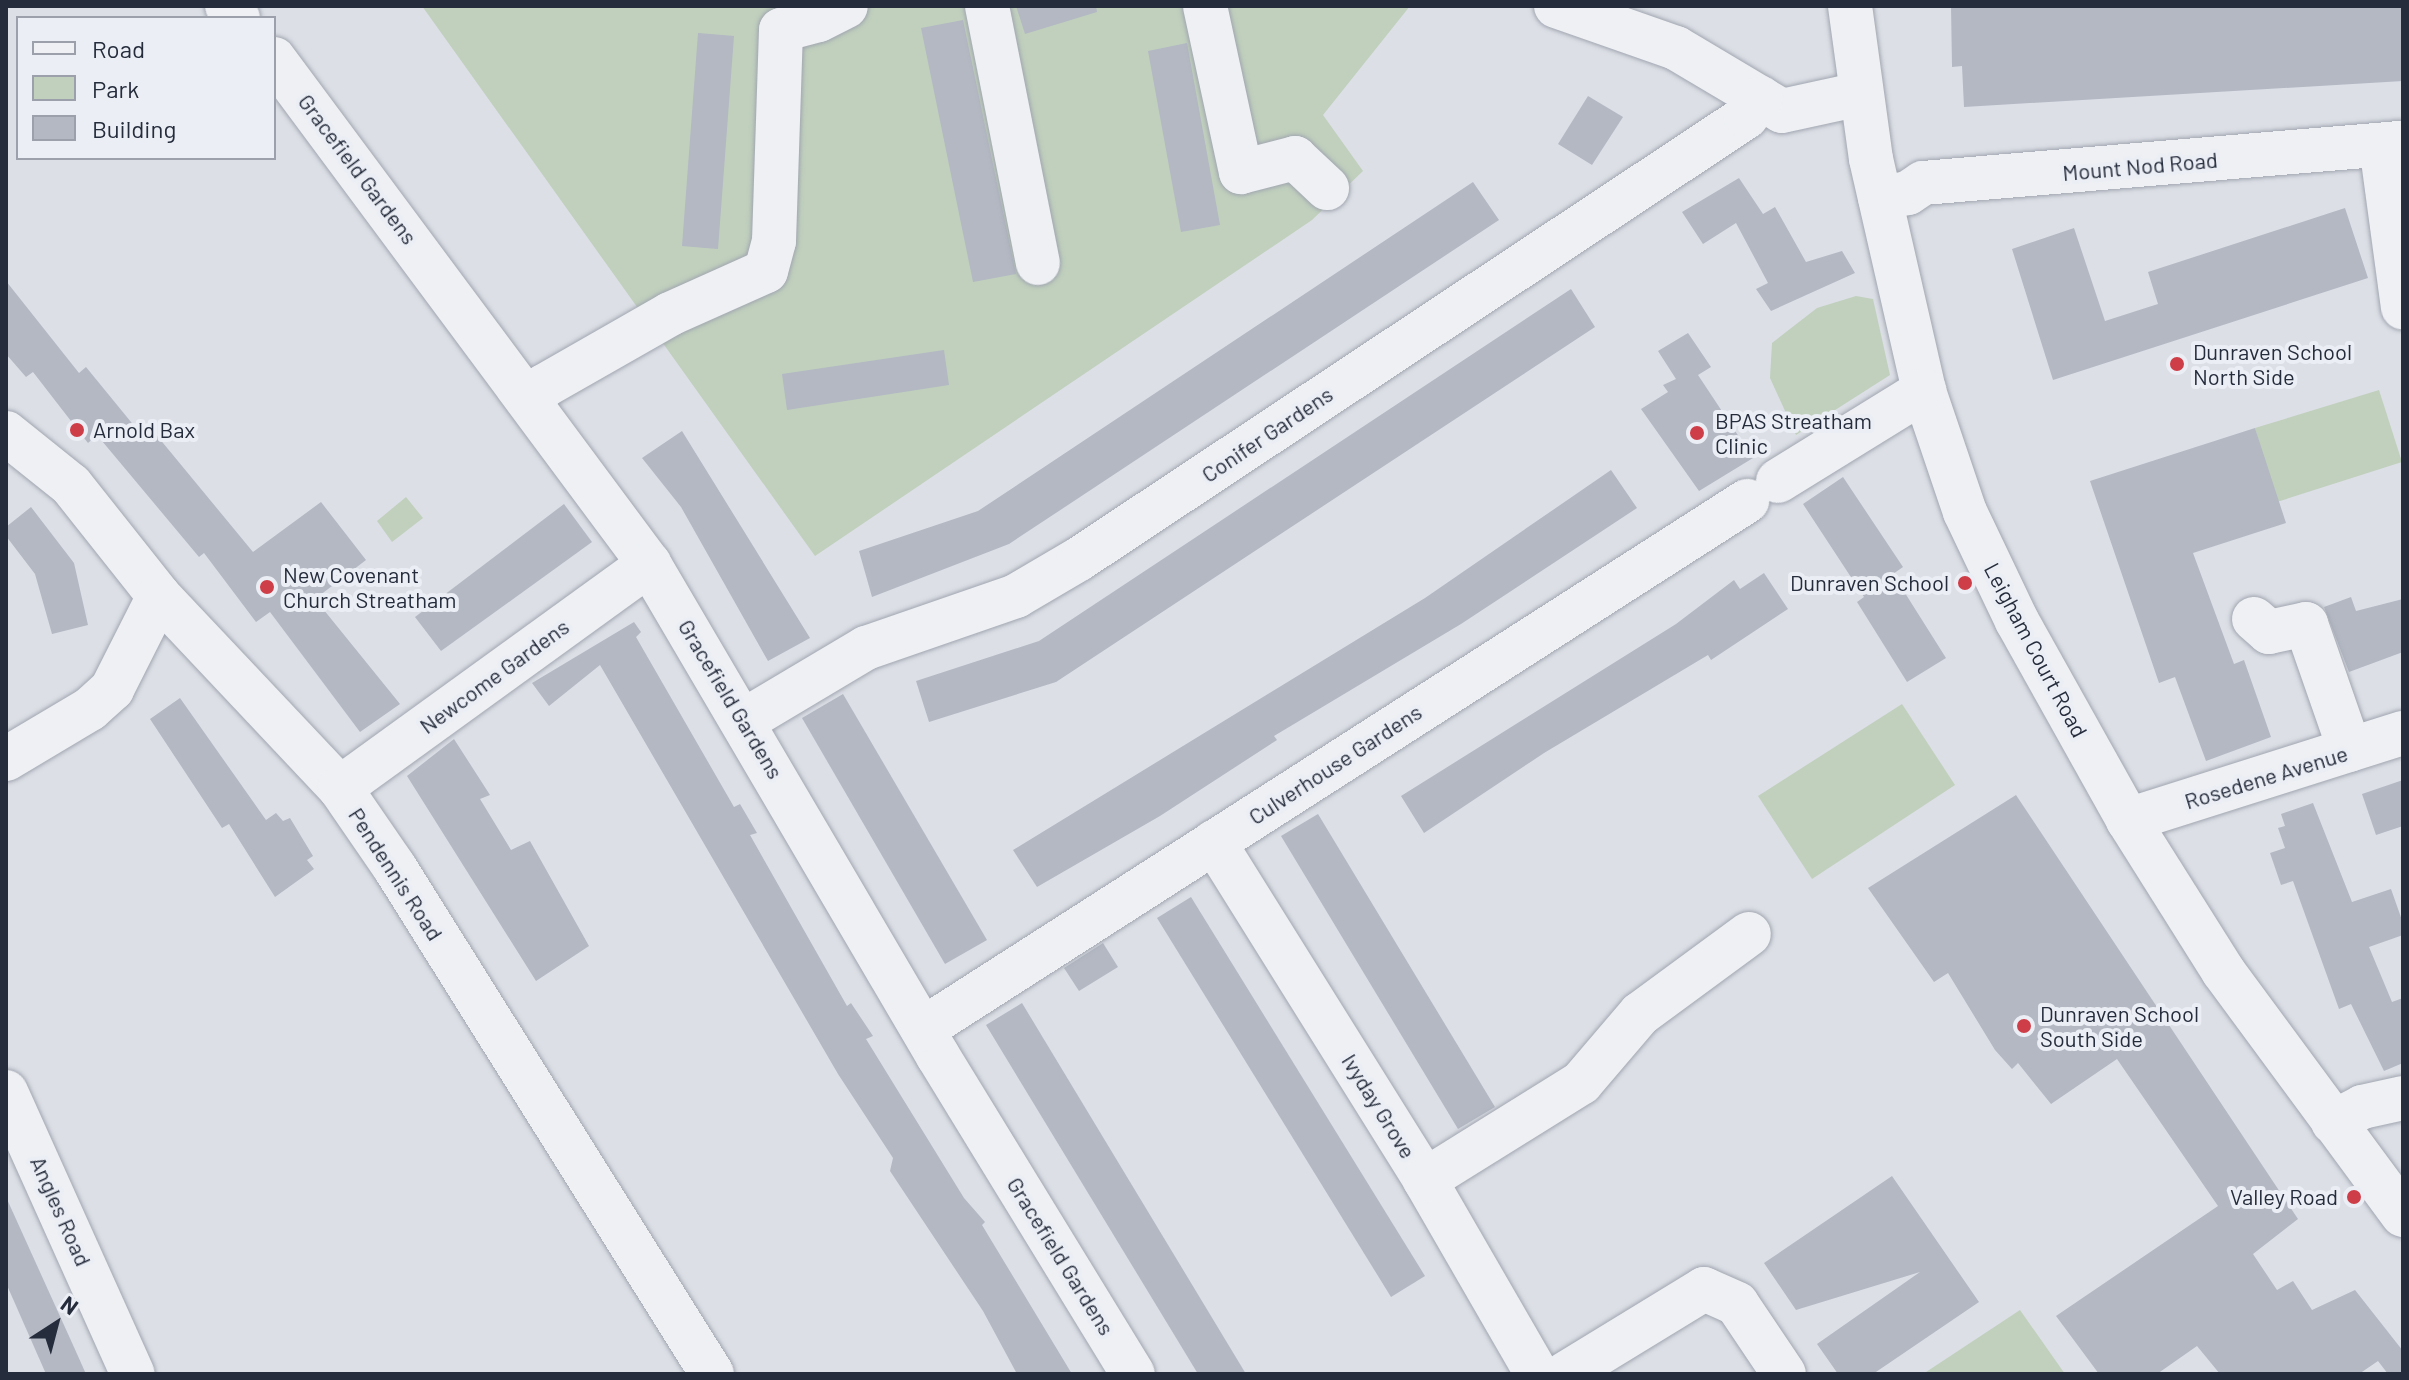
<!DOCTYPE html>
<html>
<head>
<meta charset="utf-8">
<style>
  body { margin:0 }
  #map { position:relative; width:2409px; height:1380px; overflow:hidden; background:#dcdfe6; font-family:Barlow,sans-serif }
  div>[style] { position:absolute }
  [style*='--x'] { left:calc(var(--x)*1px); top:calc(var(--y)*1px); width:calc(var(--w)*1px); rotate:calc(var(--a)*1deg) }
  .green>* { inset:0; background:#c0d0bd }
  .building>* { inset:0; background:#b3b8c3 }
  .roads { filter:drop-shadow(0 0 2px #a1a6b0) drop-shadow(0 0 2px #a1a6b0) }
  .minor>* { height:44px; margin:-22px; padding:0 22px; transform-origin:22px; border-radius:22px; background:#eef0f4 }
  .dots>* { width:22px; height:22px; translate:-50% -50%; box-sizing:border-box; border:4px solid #ebeef4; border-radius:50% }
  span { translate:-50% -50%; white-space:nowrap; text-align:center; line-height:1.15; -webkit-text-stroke:8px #ebeef4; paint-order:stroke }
  .street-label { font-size:22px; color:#252c3c }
  .poi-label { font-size:22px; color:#252c3c }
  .left { translate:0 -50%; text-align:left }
  .right { translate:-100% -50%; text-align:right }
  .frame { position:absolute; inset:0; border:8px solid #252c3c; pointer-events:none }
  .legend { position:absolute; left:16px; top:16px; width:260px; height:144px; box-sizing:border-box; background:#ebeef4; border:2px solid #9ca0aa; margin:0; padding:10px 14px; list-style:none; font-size:24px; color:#252c3c }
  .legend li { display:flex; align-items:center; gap:16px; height:40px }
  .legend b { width:40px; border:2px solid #9ca0aa }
  .north { position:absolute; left:16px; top:1284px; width:80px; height:80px; -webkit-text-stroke:6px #ebeef4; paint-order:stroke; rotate:36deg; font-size:22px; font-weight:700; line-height:32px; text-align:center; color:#252c3c }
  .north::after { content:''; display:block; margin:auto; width:28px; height:36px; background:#252c3c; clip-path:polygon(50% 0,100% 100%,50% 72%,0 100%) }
</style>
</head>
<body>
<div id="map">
  <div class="green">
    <i style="clip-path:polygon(422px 6px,1410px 6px,1323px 115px,1363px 171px,1312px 220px,815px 556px)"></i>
    <i style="clip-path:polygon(1856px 296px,1873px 299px,1890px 375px,1796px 435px,1770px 378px,1772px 343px,1817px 308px)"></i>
    <i style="clip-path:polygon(2379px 390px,2402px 462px,2277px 502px,2255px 428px)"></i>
    <i style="clip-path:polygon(406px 497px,423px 518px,392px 542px,377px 521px)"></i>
    <i style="clip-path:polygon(1902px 704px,1955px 785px,1812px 879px,1758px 796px)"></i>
    <i style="clip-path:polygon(2020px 1310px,2065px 1374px,1923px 1374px)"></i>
  </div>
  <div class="building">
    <i style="clip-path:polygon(1016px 6px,1096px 6px,1097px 12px,1025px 34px)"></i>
    <i style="clip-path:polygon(1951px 6px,2403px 6px,2403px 81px,1964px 107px,1962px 66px,1952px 67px)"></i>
    <i style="clip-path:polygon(963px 20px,1016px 274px,973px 282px,921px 28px)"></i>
    <i style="clip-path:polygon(698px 33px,734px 36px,718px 249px,682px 246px)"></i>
    <i style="clip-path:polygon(1187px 43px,1220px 225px,1181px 232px,1148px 51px)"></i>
    <i style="clip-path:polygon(1588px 96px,1623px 117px,1592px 165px,1558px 144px)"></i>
    <i style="clip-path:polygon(1739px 178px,1763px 214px,1775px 207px,1806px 262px,1842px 251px,1855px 273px,1771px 311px,1756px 289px,1768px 283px,1736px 223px,1703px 244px,1682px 212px)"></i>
    <i style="clip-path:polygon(1473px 182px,1499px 220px,1009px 544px,872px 597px,859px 551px,978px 511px)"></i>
    <i style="clip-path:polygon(2345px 208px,2368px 278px,2053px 380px,2012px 249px,2074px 228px,2105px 321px,2158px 304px,2148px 272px)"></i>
    <i style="clip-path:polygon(6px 281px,79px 373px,86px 367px,140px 433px,149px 426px,253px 552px,321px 502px,366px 560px,315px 599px,400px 704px,360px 732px,270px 612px,256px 622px,204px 553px,199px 557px,97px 435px,88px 443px,33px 372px,26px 377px,6px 354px)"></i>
    <i style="clip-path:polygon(1571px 289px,1595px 327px,1056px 682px,929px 722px,916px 681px,1039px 641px)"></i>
    <i style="clip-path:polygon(1688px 333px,1711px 367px,1698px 375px,1753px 458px,1699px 491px,1641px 409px,1668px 392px,1663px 385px,1676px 379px,1658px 351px)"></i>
    <i style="clip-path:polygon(944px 350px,949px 385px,787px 410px,782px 374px)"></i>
    <i style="clip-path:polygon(2255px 428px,2286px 523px,2193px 553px,2234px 664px,2244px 660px,2271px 737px,2206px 761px,2175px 677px,2159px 683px,2090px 481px)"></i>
    <i style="clip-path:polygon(682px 431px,810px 638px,768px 661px,681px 507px,642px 458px)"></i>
    <i style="clip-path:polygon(1611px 470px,1637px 508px,1461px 624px,1274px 736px,1277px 740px,1160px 816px,1037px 887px,1013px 850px,1425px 598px)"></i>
    <i style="clip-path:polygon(1843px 477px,1903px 567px,1893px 574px,1946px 658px,1907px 682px,1857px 602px,1864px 597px,1803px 504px)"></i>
    <i style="clip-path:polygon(564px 504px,592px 542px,441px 651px,415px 617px)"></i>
    <i style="clip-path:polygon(31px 507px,74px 563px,88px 625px,52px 634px,35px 574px,6px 536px,6px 527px)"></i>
    <i style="clip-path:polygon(1764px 573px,1788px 609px,1711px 660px,1708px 655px,1544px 753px,1424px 833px,1401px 796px,1676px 624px,1734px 580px,1740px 589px)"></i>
    <i style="clip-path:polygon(2351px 597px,2356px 611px,2403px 599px,2403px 652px,2349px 672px,2324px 607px)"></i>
    <i style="clip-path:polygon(634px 622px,641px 632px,636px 637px,734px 807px,740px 804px,757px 833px,750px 835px,847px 1006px,851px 1003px,873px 1036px,866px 1039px,964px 1198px,985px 1222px,982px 1225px,1072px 1374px,1017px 1374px,983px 1311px,890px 1171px,893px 1158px,838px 1074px,600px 665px,549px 706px,532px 683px)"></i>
    <i style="clip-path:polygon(843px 694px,987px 940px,945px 964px,802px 718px)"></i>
    <i style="clip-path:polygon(180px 698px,266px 820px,276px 813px,283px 821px,290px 818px,313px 856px,307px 860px,314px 869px,275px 897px,229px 824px,222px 828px,150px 719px)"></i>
    <i style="clip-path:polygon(454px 739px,490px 795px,480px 799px,511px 850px,530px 841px,589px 946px,536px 981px,407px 776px)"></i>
    <i style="clip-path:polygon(2403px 780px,2403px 826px,2376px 835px,2362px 794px)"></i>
    <i style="clip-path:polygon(2016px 795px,2298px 1219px,2253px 1254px,2277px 1290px,2293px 1281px,2312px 1310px,2355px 1290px,2403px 1351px,2403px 1374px,2388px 1374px,2378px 1361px,2359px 1374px,2220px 1374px,2197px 1346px,2157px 1374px,2099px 1374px,2056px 1316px,2218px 1206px,2117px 1059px,2051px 1104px,2018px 1063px,2012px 1069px,1995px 1050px,1948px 973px,1934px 982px,1868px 888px)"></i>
    <i style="clip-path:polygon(2313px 803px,2352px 902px,2391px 889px,2403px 923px,2403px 935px,2369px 947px,2392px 1002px,2403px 998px,2403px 1063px,2384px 1071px,2351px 1004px,2339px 1009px,2293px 881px,2281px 885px,2270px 853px,2285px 848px,2278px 828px,2285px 826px,2281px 814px)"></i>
    <i style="clip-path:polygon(1318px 814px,1495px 1107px,1458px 1129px,1281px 836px)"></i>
    <i style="clip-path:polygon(1191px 897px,1425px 1276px,1391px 1297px,1157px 918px)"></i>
    <i style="clip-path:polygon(1103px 943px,1118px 967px,1079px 991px,1064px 968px)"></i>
    <i style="clip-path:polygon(1022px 1003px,1246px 1374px,1198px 1374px,986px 1025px)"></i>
    <i style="clip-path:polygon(1892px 1176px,1979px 1302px,1873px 1374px,1838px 1374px,1817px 1344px,1920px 1272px,1796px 1310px,1764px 1263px)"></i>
    <i style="clip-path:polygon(6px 1197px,73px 1345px,86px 1374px,46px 1374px,6px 1283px)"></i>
  </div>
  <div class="roads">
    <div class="minor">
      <i style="--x:227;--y:6;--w:16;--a:47"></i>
      <i style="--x:987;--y:6;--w:262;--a:78.8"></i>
      <i style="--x:1205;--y:6;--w:170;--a:77.8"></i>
      <i style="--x:1241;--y:172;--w:56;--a:-14.5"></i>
      <i style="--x:1295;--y:158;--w:44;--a:43.2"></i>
      <i style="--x:1556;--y:6;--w:127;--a:19.3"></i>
      <i style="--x:1676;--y:48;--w:123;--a:30.7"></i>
      <i style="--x:1782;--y:111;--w:80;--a:-12.3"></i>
      <i style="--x:1850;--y:6;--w:154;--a:82.2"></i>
      <i style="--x:1871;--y:159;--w:238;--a:77.1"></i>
      <i style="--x:1924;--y:391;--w:128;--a:71.3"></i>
      <i style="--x:1965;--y:512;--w:121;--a:64.5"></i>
      <i style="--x:2017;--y:621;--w:228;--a:60.8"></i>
      <i style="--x:2128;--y:820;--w:178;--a:57.8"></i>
      <i style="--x:2223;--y:971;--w:303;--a:53.6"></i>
      <i style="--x:274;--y:59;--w:629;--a:53.4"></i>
      <i style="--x:649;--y:564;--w:571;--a:59.57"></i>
      <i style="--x:938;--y:1056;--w:373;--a:58.5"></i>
      <i style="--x:2381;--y:145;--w:164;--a:82.3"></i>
      <i style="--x:1880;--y:198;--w:28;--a:-10"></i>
      <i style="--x:1908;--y:193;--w:18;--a:-34"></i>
      <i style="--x:1923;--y:183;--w:482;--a:-4.8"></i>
      <i style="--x:530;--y:402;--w:21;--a:-49"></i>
      <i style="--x:544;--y:386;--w:145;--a:-29.7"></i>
      <i style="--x:670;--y:314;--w:105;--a:-24.1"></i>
      <i style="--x:766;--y:271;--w:31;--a:-75"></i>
      <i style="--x:774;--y:241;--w:211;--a:-88.1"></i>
      <i style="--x:781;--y:30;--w:39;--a:-15"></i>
      <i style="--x:819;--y:20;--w:30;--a:-27"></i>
      <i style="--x:6;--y:433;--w:83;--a:38.7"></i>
      <i style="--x:71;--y:485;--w:142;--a:51.6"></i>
      <i style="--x:159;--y:596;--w:264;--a:46.7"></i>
      <i style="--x:340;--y:788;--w:97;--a:55.5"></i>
      <i style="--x:395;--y:868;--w:597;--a:57.93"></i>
      <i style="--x:1778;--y:481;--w:172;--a:-31.7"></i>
      <i style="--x:2254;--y:619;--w:20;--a:41"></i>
      <i style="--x:2269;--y:632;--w:38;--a:-12"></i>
      <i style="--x:2306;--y:624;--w:133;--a:70.8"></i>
      <i style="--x:745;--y:720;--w:141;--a:-30.8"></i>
      <i style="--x:866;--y:648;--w:159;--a:-19.1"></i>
      <i style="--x:1016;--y:596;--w:73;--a:-30.4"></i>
      <i style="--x:1079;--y:559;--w:800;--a:-33.53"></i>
      <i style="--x:1746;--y:117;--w:24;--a:-52"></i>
      <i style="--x:6;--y:759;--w:98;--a:-30.8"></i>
      <i style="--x:90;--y:709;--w:30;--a:-42"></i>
      <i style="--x:112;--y:689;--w:104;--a:-63.2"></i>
      <i style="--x:340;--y:788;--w:382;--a:-35.9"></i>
      <i style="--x:2128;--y:820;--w:288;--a:-17.6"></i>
      <i style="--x:1214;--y:842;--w:398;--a:58"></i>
      <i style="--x:1425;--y:1180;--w:224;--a:60"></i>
      <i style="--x:923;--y:1029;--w:979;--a:-32.65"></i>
      <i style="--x:6;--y:1092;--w:309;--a:65.8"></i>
      <i style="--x:2333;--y:1122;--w:33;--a:-27"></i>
      <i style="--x:2362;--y:1107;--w:42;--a:-12.4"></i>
      <i style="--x:1425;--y:1180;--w:184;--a:-31.9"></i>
      <i style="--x:1581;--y:1083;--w:91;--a:-49.5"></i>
      <i style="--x:1640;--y:1014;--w:135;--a:-36.3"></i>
      <i style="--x:1565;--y:1374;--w:163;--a:-31.4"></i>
      <i style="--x:1704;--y:1289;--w:36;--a:24"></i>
      <i style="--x:1737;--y:1304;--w:84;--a:56.1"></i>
    </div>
  </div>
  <div class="dots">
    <i style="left:2177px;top:364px;background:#ce3e48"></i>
    <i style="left:77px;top:430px;background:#ce3e48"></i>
    <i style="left:1697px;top:433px;background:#ce3e48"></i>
    <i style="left:1965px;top:583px;background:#ce3e48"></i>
    <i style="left:267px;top:587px;background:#ce3e48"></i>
    <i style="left:2024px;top:1026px;background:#ce3e48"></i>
    <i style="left:2354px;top:1197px;background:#ce3e48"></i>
  </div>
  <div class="street-label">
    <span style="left:2140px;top:166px;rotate:-5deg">Mount Nod Road</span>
    <span style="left:358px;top:169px;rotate:53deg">Gracefield Gardens</span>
    <span style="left:1267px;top:434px;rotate:-34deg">Conifer Gardens</span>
    <span style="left:2036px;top:650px;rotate:62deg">Leigham Court Road</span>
    <span style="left:494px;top:676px;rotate:-36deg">Newcome Gardens</span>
    <span style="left:731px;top:699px;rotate:59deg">Gracefield Gardens</span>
    <span style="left:1335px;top:764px;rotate:-33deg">Culverhouse Gardens</span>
    <span style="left:2266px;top:777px;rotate:-17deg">Rosedene Avenue</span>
    <span style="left:396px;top:874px;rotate:57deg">Pendennis Road</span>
    <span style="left:1379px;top:1106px;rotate:58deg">Ivyday Grove</span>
    <span style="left:61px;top:1211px;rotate:66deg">Angles Road</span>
    <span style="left:1061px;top:1256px;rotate:58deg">Gracefield Gardens</span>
  </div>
  <div class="poi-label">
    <span class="left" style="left:2193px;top:364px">Dunraven School<br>North Side</span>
    <span class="left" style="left:1715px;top:433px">BPAS Streatham<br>Clinic</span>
    <span class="left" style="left:93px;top:430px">Arnold Bax</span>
    <span class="left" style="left:283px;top:587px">New Covenant<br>Church Streatham</span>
    <span class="right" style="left:1949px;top:583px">Dunraven School</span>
    <span class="left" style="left:2040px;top:1026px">Dunraven School<br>South Side</span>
    <span class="right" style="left:2338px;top:1197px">Valley Road</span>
  </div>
  <div class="frame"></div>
  <ul class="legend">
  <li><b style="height:10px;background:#eef0f4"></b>Road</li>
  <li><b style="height:22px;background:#c0d0bd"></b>Park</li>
  <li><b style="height:22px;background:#b3b8c3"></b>Building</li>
  </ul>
  <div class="north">N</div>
</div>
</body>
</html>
